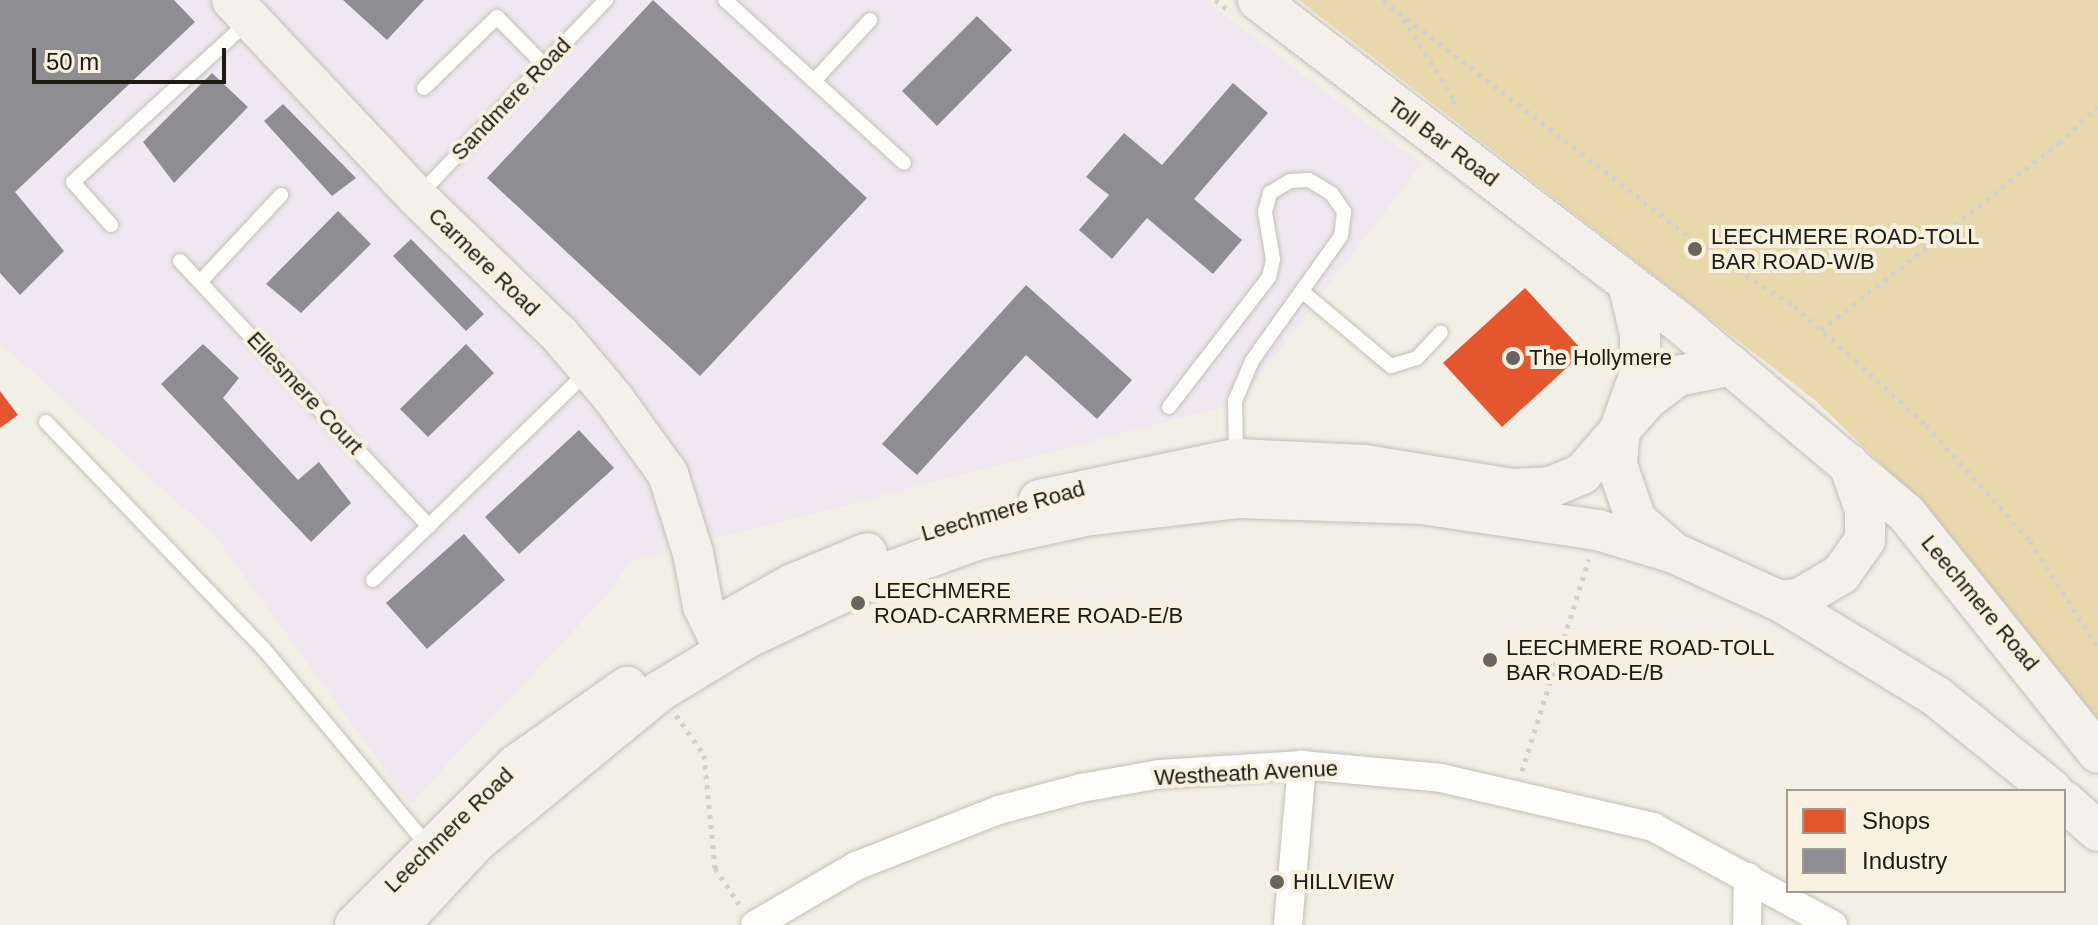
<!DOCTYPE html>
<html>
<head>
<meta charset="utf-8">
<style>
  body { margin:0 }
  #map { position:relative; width:2098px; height:925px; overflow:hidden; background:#f2efe6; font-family:Arial,sans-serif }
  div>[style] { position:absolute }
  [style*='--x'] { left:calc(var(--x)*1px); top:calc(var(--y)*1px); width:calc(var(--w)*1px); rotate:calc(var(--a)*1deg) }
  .industrial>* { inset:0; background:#efe8f0 }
  .green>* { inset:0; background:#ead8ad }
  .shops>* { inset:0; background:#e4572e }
  .industry>* { inset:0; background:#8d8d92 }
  .path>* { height:5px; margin-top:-2.5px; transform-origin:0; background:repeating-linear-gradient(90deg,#d2d1ce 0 4px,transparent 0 10px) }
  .roads { filter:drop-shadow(0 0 2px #c3c0b8) drop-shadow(0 0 2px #c3c0b8) }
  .lane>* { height:14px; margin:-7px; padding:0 7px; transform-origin:7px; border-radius:7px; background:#fdfdfb }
  .street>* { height:28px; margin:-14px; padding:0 14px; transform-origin:14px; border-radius:14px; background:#fdfdfb }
  .secondary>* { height:40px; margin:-20px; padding:0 20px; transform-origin:20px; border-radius:20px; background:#f4f1ec }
  .dots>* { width:22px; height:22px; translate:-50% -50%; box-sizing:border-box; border:4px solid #f8f1e0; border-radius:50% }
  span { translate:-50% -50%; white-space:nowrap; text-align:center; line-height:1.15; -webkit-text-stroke:8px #f8f1e0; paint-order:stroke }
  .street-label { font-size:22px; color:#1d1a14 }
  .poi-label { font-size:22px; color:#1d1a14 }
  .left { translate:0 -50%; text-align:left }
  .legend { position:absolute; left:1786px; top:789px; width:280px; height:104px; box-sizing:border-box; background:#f8f1e0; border:2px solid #a09b8e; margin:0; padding:10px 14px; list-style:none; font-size:24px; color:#1d1a14 }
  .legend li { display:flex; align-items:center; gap:16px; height:40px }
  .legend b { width:40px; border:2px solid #a09b8e }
  .scale { position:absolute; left:32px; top:48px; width:194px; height:36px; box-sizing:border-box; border:4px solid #1d1a14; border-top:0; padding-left:10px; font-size:24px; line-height:28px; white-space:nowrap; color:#1d1a14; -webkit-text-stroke:6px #f8f1e0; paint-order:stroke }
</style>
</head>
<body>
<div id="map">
  <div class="industrial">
    <i style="clip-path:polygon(0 0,1204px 0,1421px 164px,1239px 403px,629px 561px,610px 592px,410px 804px,215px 536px,0 343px)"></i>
  </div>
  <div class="green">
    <i style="clip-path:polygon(1299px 0,2098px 0,2098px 726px,1922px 503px,1816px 401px)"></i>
  </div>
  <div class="shops">
    <i style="clip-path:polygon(1525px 288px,1584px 352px,1502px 427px,1443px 363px)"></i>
    <i style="clip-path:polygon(0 391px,18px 415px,0 428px)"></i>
  </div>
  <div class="industry">
    <i style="clip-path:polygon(0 0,174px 0,195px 22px,15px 192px,64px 251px,20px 295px,0 273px)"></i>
    <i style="clip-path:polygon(343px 0,424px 0,387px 40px)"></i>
    <i style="clip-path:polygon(653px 0,867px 198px,700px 376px,487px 178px)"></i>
    <i style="clip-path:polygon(977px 16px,1012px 50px,937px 126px,902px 91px)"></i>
    <i style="clip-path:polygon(212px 73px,248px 107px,174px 183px,143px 142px)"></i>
    <i style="clip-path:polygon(1233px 83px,1268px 113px,1194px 199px,1242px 240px,1213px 274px,1147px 218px,1112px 259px,1079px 230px,1109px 195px,1086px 177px,1124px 133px,1162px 165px)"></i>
    <i style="clip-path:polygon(283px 104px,356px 178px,332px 196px,264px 121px)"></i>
    <i style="clip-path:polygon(338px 211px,371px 244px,301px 313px,266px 284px)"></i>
    <i style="clip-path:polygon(411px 239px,484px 314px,466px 331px,393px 256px)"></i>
    <i style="clip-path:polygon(1026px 285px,1132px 380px,1097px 419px,1026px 355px,917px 475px,882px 444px)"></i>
    <i style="clip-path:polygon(203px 344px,239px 378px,223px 398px,298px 480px,319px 462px,351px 503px,311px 542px,161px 384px)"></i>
    <i style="clip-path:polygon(466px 344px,494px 373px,428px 437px,400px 409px)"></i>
    <i style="clip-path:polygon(579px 430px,614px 468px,519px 554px,485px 517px)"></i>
    <i style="clip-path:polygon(464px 534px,505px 580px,427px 649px,386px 603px)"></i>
  </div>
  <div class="path">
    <i style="--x:1215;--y:0;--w:17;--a:36"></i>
    <i style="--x:1383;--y:0;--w:406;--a:37.7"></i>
    <i style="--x:1704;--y:248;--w:107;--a:32.8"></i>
    <i style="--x:1794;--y:306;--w:81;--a:41.5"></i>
    <i style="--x:1855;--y:360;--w:96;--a:42.5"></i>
    <i style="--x:1926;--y:425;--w:156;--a:48.1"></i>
    <i style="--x:2030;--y:541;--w:126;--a:57.3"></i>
    <i style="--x:1403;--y:19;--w:96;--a:57.3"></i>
    <i style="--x:1455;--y:100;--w:10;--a:127"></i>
    <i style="--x:1821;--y:330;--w:303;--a:-38.2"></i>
    <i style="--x:2059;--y:143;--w:54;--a:-43.5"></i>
    <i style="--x:676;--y:715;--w:49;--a:55"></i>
    <i style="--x:704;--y:755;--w:114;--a:84.4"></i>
    <i style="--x:715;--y:868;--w:43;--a:56.3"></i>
    <i style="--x:1522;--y:771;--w:222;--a:-72.5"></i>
  </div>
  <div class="roads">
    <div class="lane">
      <i style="--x:725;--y:0;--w:242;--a:42.3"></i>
      <i style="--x:814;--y:81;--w:83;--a:-47.4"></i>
      <i style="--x:424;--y:88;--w:102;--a:-44.2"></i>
      <i style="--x:497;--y:17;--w:67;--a:45.6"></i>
      <i style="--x:418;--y:196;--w:272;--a:-46.2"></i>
      <i style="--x:111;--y:225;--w:57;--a:-131.5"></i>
      <i style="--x:73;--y:182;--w:240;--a:-42.5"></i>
      <i style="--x:180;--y:261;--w:364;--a:46.8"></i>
      <i style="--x:200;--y:282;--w:119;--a:-47"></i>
      <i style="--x:1304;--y:293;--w:114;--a:40"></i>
      <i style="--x:1391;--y:366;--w:27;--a:-17"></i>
      <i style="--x:1417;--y:358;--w:35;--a:-47"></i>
      <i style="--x:1169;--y:407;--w:164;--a:-52.4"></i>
      <i style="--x:1269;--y:277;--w:18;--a:-77"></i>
      <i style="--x:1273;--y:259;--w:48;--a:-99.7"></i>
      <i style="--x:1265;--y:212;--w:20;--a:-75"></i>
      <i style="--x:1270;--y:193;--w:23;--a:-31"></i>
      <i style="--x:1290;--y:181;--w:19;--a:-3"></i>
      <i style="--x:1309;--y:180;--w:27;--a:31"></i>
      <i style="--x:1332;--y:194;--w:22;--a:56"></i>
      <i style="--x:1344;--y:212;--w:24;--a:97"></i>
      <i style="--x:1341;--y:236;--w:153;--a:125.5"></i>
      <i style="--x:1252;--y:361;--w:43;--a:113"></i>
      <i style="--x:1235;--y:401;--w:54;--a:88.9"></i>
      <i style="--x:46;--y:422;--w:313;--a:46.2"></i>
      <i style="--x:263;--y:648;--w:259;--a:50.2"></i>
      <i style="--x:373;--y:580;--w:301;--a:-44.2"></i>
    </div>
    <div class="street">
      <i style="--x:755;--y:925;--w:117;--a:-30.3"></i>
      <i style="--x:856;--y:866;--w:154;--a:-21.4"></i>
      <i style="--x:999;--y:810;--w:85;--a:-15"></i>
      <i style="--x:1081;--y:788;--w:80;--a:-10"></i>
      <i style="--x:1160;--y:774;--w:142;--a:-3.6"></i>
      <i style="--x:1302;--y:765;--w:140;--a:5.3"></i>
      <i style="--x:1441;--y:778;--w:218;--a:13"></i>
      <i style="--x:1653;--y:827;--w:205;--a:28.6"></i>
      <i style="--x:1288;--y:925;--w:161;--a:-85"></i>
      <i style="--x:1747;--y:925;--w:48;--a:-88.8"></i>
    </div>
    <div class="secondary">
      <i style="--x:232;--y:0;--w:270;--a:46.8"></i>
      <i style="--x:417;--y:197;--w:197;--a:44"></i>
      <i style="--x:559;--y:334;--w:84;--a:49.8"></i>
      <i style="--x:613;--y:398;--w:94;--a:54.1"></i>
      <i style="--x:668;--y:474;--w:83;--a:72.4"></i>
      <i style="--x:693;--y:553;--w:54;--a:79.3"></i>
      <i style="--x:703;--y:606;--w:50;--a:63.9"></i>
      <i style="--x:1258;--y:0;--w:530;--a:37.41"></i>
      <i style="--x:1679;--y:322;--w:297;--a:40.1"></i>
      <i style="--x:1906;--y:513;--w:307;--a:51.3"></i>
      <i style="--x:1628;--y:283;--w:52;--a:76.8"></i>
      <i style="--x:1640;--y:334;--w:39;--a:90"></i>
      <i style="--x:1640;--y:373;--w:59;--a:109.7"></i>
      <i style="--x:1620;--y:429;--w:36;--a:95"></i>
      <i style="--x:1617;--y:465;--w:58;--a:70.9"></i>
      <i style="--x:1636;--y:520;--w:43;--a:41.2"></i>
      <i style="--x:1039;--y:500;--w:201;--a:-11.8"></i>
      <i style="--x:1236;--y:459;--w:129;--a:2.7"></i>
      <i style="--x:1365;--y:465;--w:151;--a:9.2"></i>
      <i style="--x:1514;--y:489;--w:37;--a:-3"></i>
      <i style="--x:1551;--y:487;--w:34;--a:-23"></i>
      <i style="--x:1582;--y:474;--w:99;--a:-49.1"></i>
      <i style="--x:1647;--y:399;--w:39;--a:-37"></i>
      <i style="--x:1678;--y:376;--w:54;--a:-11.7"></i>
      <i style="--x:1780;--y:601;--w:21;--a:-8"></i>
      <i style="--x:1801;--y:598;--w:47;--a:-31"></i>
      <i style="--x:1841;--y:574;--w:42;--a:-54.8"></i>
      <i style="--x:1865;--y:540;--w:30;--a:-90"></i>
      <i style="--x:1865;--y:510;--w:49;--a:-109.2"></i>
      <i style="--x:727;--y:621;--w:76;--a:-29.3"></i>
      <i style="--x:793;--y:584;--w:80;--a:-22.7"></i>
      <i style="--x:2064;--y:801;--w:45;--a:41.4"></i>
      <i style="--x:355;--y:925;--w:227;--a:-44.8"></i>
      <i style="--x:516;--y:765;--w:136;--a:-35.1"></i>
      <i style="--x:399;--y:925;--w:113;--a:-47.1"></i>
      <i style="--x:476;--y:842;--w:238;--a:-39.4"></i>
      <i style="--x:660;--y:691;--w:102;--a:-31.3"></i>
      <i style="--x:747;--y:638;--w:142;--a:-25.5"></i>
      <i style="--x:875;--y:577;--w:108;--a:-20.1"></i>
      <i style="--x:976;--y:540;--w:112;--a:-12.4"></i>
      <i style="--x:1085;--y:516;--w:155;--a:-6.7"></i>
      <i style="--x:1239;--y:498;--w:182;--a:1.9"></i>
      <i style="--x:1421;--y:504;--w:179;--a:8.4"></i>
      <i style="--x:1598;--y:530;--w:79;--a:16.8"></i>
      <i style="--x:1674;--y:553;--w:116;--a:24.4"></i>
      <i style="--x:1780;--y:601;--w:184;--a:31.4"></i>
      <i style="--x:1937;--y:697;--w:149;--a:39"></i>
    </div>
  </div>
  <div class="dots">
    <i style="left:1695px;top:249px;background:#68655e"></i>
    <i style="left:1513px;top:358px;background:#68655e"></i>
    <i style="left:858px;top:603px;background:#68655e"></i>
    <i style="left:1490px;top:660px;background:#68655e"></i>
    <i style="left:1277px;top:882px;background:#68655e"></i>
  </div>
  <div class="street-label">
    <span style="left:511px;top:99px;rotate:-46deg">Sandmere Road</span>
    <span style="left:1443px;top:142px;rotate:37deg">Toll Bar Road</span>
    <span style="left:484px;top:262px;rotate:44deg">Carmere Road</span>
    <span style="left:305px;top:393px;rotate:47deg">Ellesmere Court</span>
    <span style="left:1003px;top:511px;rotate:-16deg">Leechmere Road</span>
    <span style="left:1980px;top:603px;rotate:50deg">Leechmere Road</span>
    <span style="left:1246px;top:773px;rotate:-3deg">Westheath Avenue</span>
    <span style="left:449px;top:830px;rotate:-44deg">Leechmere Road</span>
  </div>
  <div class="poi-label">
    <span class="left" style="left:1711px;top:249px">LEECHMERE ROAD-TOLL<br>BAR ROAD-W/B</span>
    <span class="left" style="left:1529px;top:358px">The Hollymere</span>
    <span class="left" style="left:874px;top:603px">LEECHMERE<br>ROAD-CARRMERE ROAD-E/B</span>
    <span class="left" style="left:1506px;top:660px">LEECHMERE ROAD-TOLL<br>BAR ROAD-E/B</span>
    <span class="left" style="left:1293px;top:882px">HILLVIEW</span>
  </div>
  <ul class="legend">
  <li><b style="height:22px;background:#e4572e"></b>Shops</li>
  <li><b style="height:22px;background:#8d8d92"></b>Industry</li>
  </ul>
  <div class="scale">50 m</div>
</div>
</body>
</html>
